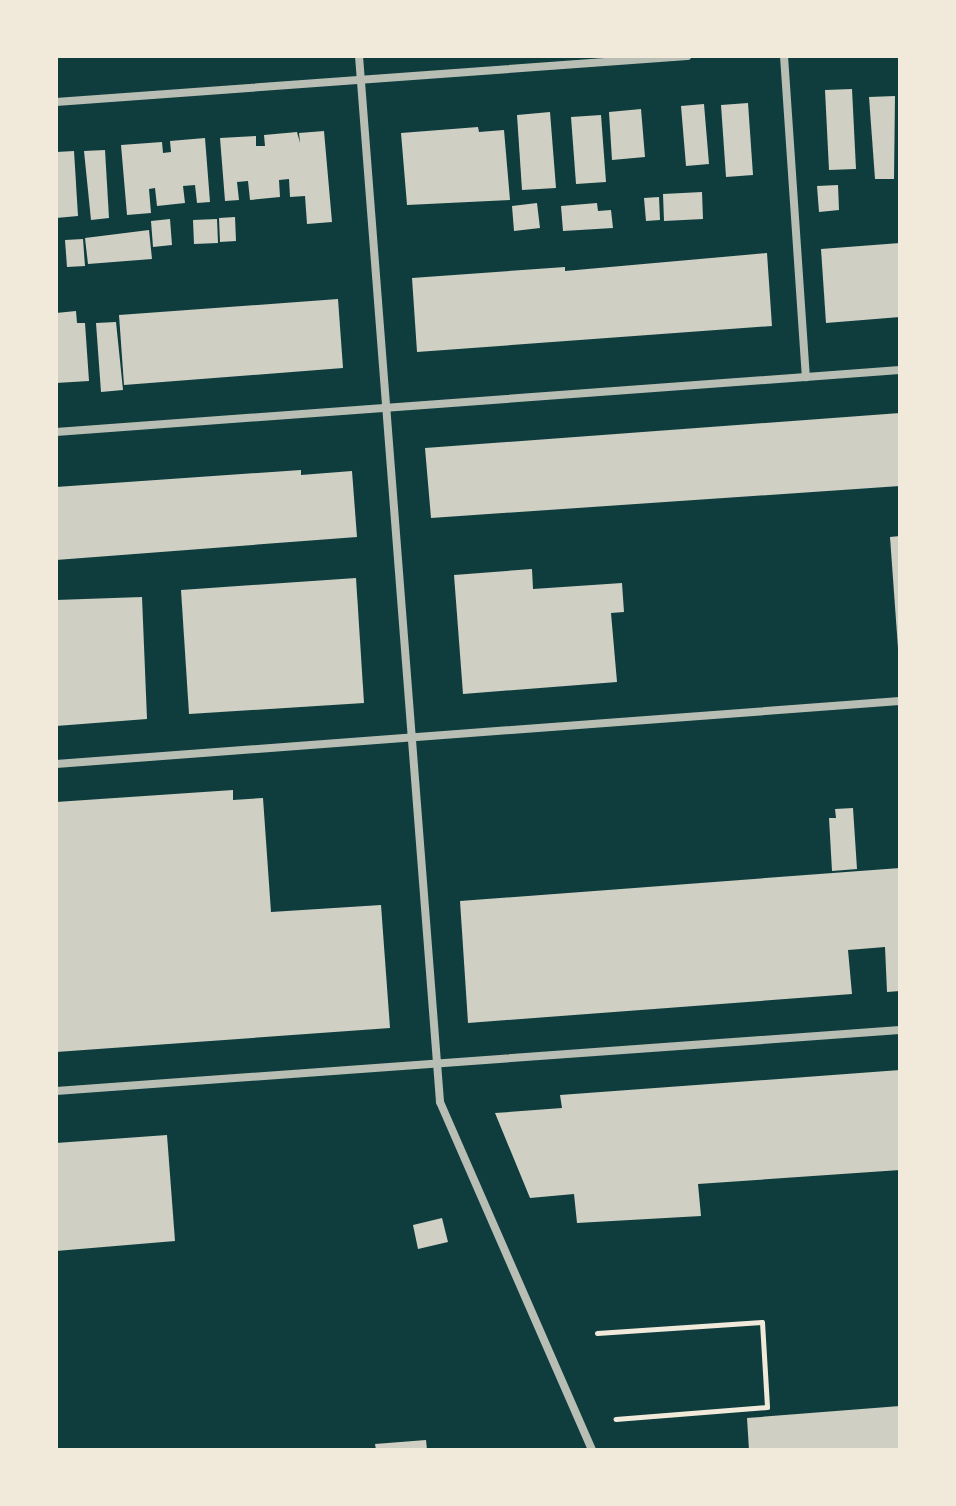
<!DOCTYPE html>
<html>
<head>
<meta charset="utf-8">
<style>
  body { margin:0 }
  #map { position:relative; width:956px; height:1506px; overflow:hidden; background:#0f3d3e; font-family:"Varela Round",sans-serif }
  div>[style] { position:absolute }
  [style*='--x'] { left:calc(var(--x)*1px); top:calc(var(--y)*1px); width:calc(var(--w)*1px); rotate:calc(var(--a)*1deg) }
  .building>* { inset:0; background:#cfcfc3 }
  .path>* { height:5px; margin:-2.5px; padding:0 2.5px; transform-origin:2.5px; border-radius:2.5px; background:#f1e9da }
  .minor>* { height:8px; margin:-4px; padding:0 4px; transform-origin:4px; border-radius:4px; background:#b8beb3 }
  span { translate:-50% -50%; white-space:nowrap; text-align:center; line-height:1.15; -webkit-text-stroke:7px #f1e9da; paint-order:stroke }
  .frame { position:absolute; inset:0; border:58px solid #f1e9da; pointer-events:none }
</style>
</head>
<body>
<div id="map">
  <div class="building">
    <i style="clip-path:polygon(852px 89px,856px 169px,829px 170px,825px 90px)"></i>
    <i style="clip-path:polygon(895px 96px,894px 179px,875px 179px,869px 97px)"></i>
    <i style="clip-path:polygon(748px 103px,753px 175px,726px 177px,721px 105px)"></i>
    <i style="clip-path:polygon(704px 104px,709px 164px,686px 166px,681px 106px)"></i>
    <i style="clip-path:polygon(641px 109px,645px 157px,612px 160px,609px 112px)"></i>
    <i style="clip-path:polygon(550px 112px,556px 188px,522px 190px,517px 115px)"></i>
    <i style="clip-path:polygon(601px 115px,606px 182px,576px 184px,571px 117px)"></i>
    <i style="clip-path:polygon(478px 127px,479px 132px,504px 130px,510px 200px,407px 205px,401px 133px)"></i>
    <i style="clip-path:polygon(324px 131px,332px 222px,307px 224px,305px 196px,290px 197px,289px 179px,279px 180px,280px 197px,250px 200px,248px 181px,237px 182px,239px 200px,225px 201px,220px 138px,256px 136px,256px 146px,265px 146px,264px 135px,297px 132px,300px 143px,299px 133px)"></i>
    <i style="clip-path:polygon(205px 138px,210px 202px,197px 203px,195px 185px,183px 186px,185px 203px,157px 206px,155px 188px,149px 189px,151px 213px,127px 215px,121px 145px,162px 142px,163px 153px,171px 152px,170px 141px)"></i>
    <i style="clip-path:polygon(105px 150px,109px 218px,91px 220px,84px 151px)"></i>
    <i style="clip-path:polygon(74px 151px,78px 216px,56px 218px,56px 152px)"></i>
    <i style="clip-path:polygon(838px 185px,839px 210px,819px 212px,817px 186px)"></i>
    <i style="clip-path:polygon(702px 192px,703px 219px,664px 221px,663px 194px)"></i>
    <i style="clip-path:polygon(659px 197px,660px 220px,646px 221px,644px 198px)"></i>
    <i style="clip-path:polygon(537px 203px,540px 228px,514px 231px,512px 206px)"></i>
    <i style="clip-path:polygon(597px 203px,598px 211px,611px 210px,613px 228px,563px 231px,561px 206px)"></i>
    <i style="clip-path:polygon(235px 217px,236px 241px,220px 242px,219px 218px)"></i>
    <i style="clip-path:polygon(170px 219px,172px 245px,153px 247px,151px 221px)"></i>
    <i style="clip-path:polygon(217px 219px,218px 243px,194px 244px,193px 220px)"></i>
    <i style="clip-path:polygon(149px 230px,152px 259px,88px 264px,85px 238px)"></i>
    <i style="clip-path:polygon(83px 239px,85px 266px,67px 267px,65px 240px)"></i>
    <i style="clip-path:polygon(900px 243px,900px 317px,826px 323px,821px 249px)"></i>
    <i style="clip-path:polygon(767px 253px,772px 326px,417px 352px,412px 278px,565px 267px,565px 271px)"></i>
    <i style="clip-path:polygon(338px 299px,343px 368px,124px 385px,119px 315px)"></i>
    <i style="clip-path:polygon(76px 311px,77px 323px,85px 323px,89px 381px,56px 383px,56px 313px)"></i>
    <i style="clip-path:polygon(116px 322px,123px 390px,101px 392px,96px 323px)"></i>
    <i style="clip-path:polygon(900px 413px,900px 486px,431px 518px,425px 448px)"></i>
    <i style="clip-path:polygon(301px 470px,301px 475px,352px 471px,357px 537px,56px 560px,56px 487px)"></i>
    <i style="clip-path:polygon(900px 536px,900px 648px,898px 648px,890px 537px)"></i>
    <i style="clip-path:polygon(532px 569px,533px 589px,622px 583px,624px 612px,611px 613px,617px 682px,463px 694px,454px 575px)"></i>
    <i style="clip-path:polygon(356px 578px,364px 703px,189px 714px,181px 590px)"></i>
    <i style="clip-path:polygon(142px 597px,147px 719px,56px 726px,56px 600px)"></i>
    <i style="clip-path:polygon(233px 790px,233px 800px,263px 798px,271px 912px,381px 905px,390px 1028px,56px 1052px,56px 802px)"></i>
    <i style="clip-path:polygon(853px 808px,857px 869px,832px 871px,829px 818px,836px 818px,835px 809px)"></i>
    <i style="clip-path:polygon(900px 868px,900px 991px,887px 992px,885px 947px,848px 950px,852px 994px,468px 1023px,460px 901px)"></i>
    <i style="clip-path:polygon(900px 1070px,900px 1170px,698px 1184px,701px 1216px,577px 1223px,574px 1194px,530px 1198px,495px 1113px,562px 1108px,560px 1095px)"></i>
    <i style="clip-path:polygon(167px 1135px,175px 1241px,56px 1251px,56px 1143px)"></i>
    <i style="clip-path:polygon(442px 1218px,448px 1242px,418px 1249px,413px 1225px)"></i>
    <i style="clip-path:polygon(900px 1406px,900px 1450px,749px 1450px,747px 1418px)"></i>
    <i style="clip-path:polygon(426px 1440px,427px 1450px,376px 1450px,375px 1444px)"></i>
  </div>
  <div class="path">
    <i style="--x:597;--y:1333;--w:165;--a:-3.8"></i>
    <i style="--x:762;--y:1322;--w:85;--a:86.6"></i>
    <i style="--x:767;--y:1407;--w:152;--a:175.5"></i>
  </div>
  <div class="minor">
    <i style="--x:359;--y:56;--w:1049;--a:85.57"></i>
    <i style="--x:440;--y:1102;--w:380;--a:66.4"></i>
    <i style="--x:784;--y:56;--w:322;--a:86.1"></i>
    <i style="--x:56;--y:102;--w:633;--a:-4.17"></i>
    <i style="--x:56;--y:432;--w:846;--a:-4.2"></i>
    <i style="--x:56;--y:764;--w:846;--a:-4.27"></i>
    <i style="--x:56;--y:1091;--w:846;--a:-4.13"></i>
  </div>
  <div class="frame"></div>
</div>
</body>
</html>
